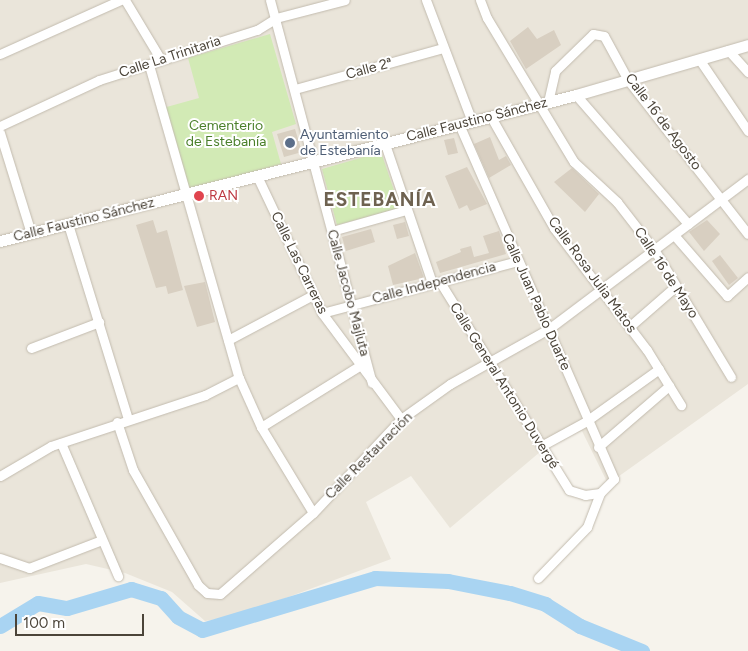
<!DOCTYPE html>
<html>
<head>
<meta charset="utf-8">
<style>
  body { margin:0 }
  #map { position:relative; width:748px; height:651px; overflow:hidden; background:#f6f3ec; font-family:Figtree,sans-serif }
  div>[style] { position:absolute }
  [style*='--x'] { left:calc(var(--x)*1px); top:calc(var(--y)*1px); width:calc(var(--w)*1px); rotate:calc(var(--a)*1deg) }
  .residential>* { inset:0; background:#eae5da }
  .green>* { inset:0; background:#d2eab5 }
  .river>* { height:15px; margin:-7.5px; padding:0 7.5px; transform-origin:7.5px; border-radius:7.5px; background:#a9d4f2 }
  .building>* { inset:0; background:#d8cfc1 }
  .roads { filter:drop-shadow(0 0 1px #c2bbae) drop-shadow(0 0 1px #c2bbae) }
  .minor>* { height:9px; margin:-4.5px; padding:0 4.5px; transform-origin:4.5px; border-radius:4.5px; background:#fff }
  .tertiary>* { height:11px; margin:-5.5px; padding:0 5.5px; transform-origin:5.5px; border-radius:5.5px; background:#fff }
  .dots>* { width:14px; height:14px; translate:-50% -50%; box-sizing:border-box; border:2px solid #fff; border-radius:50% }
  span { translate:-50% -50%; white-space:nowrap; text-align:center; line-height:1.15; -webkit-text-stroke:4px #fff; paint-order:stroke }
  .street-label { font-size:14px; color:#4b4439 }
  .park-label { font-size:14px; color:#4a7f2a }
  .service-label { font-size:14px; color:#4e5e75 }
  .left { translate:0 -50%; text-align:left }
  .health-label { font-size:14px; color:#be3a42 }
  .district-label { font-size:19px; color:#6e6250; font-weight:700; letter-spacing:1px }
  .scale { position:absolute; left:15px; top:614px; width:129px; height:22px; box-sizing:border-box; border:2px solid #4b4439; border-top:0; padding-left:6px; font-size:15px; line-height:18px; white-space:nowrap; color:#4b4439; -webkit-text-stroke:4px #fff; paint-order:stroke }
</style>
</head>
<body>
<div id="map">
  <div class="residential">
    <i style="clip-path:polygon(0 0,748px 0,748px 384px,608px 484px,582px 431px,553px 441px,450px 528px,411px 476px,366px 502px,391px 559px,237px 616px,205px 621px,172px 592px,125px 573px,86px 564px,0 583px)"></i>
  </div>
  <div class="green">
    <i style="clip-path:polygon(270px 34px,296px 124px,272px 132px,281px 164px,188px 191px,163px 108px,199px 98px,188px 58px)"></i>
    <i style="clip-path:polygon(381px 152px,400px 208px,337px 225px,322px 169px)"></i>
  </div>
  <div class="river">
    <i style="--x:0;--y:626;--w:44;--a:-31.2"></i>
    <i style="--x:38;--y:603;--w:29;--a:10"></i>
    <i style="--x:67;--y:608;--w:67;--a:-16.5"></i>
    <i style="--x:131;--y:589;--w:31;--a:17"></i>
    <i style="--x:161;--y:598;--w:25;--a:48"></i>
    <i style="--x:178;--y:617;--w:27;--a:28"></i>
    <i style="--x:202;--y:630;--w:181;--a:-16.7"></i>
    <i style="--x:375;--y:578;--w:73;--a:2.4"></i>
    <i style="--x:448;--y:581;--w:63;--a:11"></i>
    <i style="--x:510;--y:593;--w:37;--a:17"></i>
    <i style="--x:545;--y:604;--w:41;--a:32.2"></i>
    <i style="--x:580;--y:626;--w:67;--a:22"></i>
  </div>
  <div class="building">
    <i style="clip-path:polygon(528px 27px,537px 39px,554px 30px,561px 45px,526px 69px,510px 41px)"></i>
    <i style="clip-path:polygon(295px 129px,302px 152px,284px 157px,277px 134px)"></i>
    <i style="clip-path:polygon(490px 137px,499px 160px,506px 156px,511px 165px,489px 178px,474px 144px)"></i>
    <i style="clip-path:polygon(454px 138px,458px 153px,448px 155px,444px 140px)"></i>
    <i style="clip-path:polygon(467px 167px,487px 204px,470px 211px,467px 205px,459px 209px,445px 176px)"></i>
    <i style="clip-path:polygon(572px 168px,599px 194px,585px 212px,554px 182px)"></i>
    <i style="clip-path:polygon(153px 220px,157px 233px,167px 230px,183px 290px,168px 294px,166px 286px,156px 288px,136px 225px)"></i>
    <i style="clip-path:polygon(707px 220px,720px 234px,704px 251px,689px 232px)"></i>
    <i style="clip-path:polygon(405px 222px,409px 236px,397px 239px,393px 225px)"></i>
    <i style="clip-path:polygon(371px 229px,375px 242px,346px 251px,342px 237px)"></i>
    <i style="clip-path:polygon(499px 231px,506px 254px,440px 273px,436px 262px,461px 252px,460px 249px,471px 246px,474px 257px,489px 253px,483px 236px)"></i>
    <i style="clip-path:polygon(415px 253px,424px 278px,393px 285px,388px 266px)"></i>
    <i style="clip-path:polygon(720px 255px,738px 278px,729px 285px,712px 261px)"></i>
    <i style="clip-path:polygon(205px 282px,215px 322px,197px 327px,184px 286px)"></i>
  </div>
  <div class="roads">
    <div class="minor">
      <i style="--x:125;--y:0;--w:70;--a:59"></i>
      <i style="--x:270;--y:0;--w:396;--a:75.1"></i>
      <i style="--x:426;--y:0;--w:130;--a:69.3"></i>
      <i style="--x:480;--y:0;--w:19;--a:69"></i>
      <i style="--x:487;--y:18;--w:168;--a:58.9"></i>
      <i style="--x:574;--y:162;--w:59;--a:42.9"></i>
      <i style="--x:617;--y:202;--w:62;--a:52.2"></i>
      <i style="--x:655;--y:251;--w:147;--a:58.9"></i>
      <i style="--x:728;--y:50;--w:30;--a:48"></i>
      <i style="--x:0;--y:54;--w:133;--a:-24.1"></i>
      <i style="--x:699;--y:59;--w:87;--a:55.8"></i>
      <i style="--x:149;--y:65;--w:326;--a:74"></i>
      <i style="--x:239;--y:378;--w:54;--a:65.8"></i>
      <i style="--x:261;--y:427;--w:100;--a:58.8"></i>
      <i style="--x:295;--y:89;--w:154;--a:-15.5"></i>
      <i style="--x:576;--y:95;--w:171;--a:49"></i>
      <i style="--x:548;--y:102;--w:32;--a:-77"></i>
      <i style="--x:555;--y:71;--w:53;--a:-44.2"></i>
      <i style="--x:593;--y:34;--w:11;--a:10"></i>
      <i style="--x:604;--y:36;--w:50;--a:61.4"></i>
      <i style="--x:628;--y:80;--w:195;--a:52.1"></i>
      <i style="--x:491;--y:117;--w:128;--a:60.4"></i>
      <i style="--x:554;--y:228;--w:153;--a:52.7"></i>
      <i style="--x:647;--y:350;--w:65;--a:58.3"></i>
      <i style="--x:0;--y:126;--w:109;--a:-24.9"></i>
      <i style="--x:99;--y:80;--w:166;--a:-17.6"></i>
      <i style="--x:257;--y:30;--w:22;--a:-32"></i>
      <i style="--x:276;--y:18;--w:71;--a:-14.6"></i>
      <i style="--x:0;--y:133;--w:105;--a:72.8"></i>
      <i style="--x:385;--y:144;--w:147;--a:71.3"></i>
      <i style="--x:257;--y:176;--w:152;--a:64.6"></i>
      <i style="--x:322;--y:313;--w:132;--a:53.3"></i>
      <i style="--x:68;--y:224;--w:204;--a:72.9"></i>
      <i style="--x:332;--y:231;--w:77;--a:-15.8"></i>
      <i style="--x:674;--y:235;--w:81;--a:49"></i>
      <i style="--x:727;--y:296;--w:28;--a:-42"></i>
      <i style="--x:440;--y:282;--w:245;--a:58.2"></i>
      <i style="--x:569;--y:490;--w:17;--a:17"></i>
      <i style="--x:585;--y:495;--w:15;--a:-8"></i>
      <i style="--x:600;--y:493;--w:20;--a:-45"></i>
      <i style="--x:614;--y:479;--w:386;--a:-113.6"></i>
      <i style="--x:322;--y:313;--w:202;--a:-14.9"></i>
      <i style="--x:629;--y:327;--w:62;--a:-41.1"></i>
      <i style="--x:228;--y:340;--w:96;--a:-27.9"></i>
      <i style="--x:31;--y:348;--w:73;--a:-20.9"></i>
      <i style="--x:117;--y:422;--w:51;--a:71.6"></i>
      <i style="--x:133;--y:470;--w:132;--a:60.5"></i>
      <i style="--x:198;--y:585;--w:12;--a:42"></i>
      <i style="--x:207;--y:593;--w:13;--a:4"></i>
      <i style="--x:220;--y:594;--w:123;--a:-41.1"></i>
      <i style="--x:313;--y:513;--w:129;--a:-46.9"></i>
      <i style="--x:401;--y:419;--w:60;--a:-35.5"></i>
      <i style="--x:450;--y:384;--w:115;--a:-29.2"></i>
      <i style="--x:550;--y:328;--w:248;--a:-37"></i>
      <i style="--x:261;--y:427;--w:121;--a:-31.9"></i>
      <i style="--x:61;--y:443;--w:145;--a:66.8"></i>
      <i style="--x:541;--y:446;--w:50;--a:-28.6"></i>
      <i style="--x:585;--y:422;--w:91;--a:-35.6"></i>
      <i style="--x:598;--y:447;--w:94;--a:-40.7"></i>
      <i style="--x:0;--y:476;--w:59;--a:-30.5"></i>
      <i style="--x:51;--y:446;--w:162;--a:-18.3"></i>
      <i style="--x:205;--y:395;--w:38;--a:-27"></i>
      <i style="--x:0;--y:558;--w:31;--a:19"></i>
      <i style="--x:29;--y:568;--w:78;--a:-21"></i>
      <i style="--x:538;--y:578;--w:71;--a:-46.1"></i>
      <i style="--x:587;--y:527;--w:36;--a:-69"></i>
    </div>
    <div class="tertiary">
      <i style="--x:0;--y:241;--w:594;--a:-14.22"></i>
      <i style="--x:576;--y:95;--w:179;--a:-16.2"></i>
    </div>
  </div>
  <div class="dots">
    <i style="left:290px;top:143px;background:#5c6f8a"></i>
    <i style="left:199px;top:196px;background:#e0444e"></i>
  </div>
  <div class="street-label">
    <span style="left:170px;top:57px;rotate:-18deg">Calle La Trinitaria</span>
    <span style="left:369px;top:69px;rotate:-15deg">Calle 2ª</span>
    <span style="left:477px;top:120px;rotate:-14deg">Calle Faustino Sánchez</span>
    <span style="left:663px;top:122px;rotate:53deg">Calle 16 de Agosto</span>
    <span style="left:84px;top:220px;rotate:-14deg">Calle Faustino Sánchez</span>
    <span style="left:299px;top:263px;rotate:64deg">Calle Las Carreras</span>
    <span style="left:666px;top:273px;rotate:57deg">Calle 16 de Mayo</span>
    <span style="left:592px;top:275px;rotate:54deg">Calle Rosa Julia Matos</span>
    <span style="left:434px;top:283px;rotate:-15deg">Calle Independencia</span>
    <span style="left:348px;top:293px;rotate:75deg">Calle Jacobo Majluta</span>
    <span style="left:536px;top:302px;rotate:66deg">Calle Juan Pablo Duarte</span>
    <span style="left:504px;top:386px;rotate:58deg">Calle General Antonio Duvergé</span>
    <span style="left:369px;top:456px;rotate:-45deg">Calle Restauración</span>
  </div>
  <div class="park-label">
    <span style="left:226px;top:134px">Cementerio<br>de Estebanía</span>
  </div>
  <div class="service-label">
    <span class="left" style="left:300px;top:143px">Ayuntamiento<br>de Estebanía</span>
  </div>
  <div class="health-label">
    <span class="left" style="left:209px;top:196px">RAN</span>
  </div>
  <div class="district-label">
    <span style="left:380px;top:200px">ESTEBANÍA</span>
  </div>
  <div class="scale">100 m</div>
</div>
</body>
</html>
